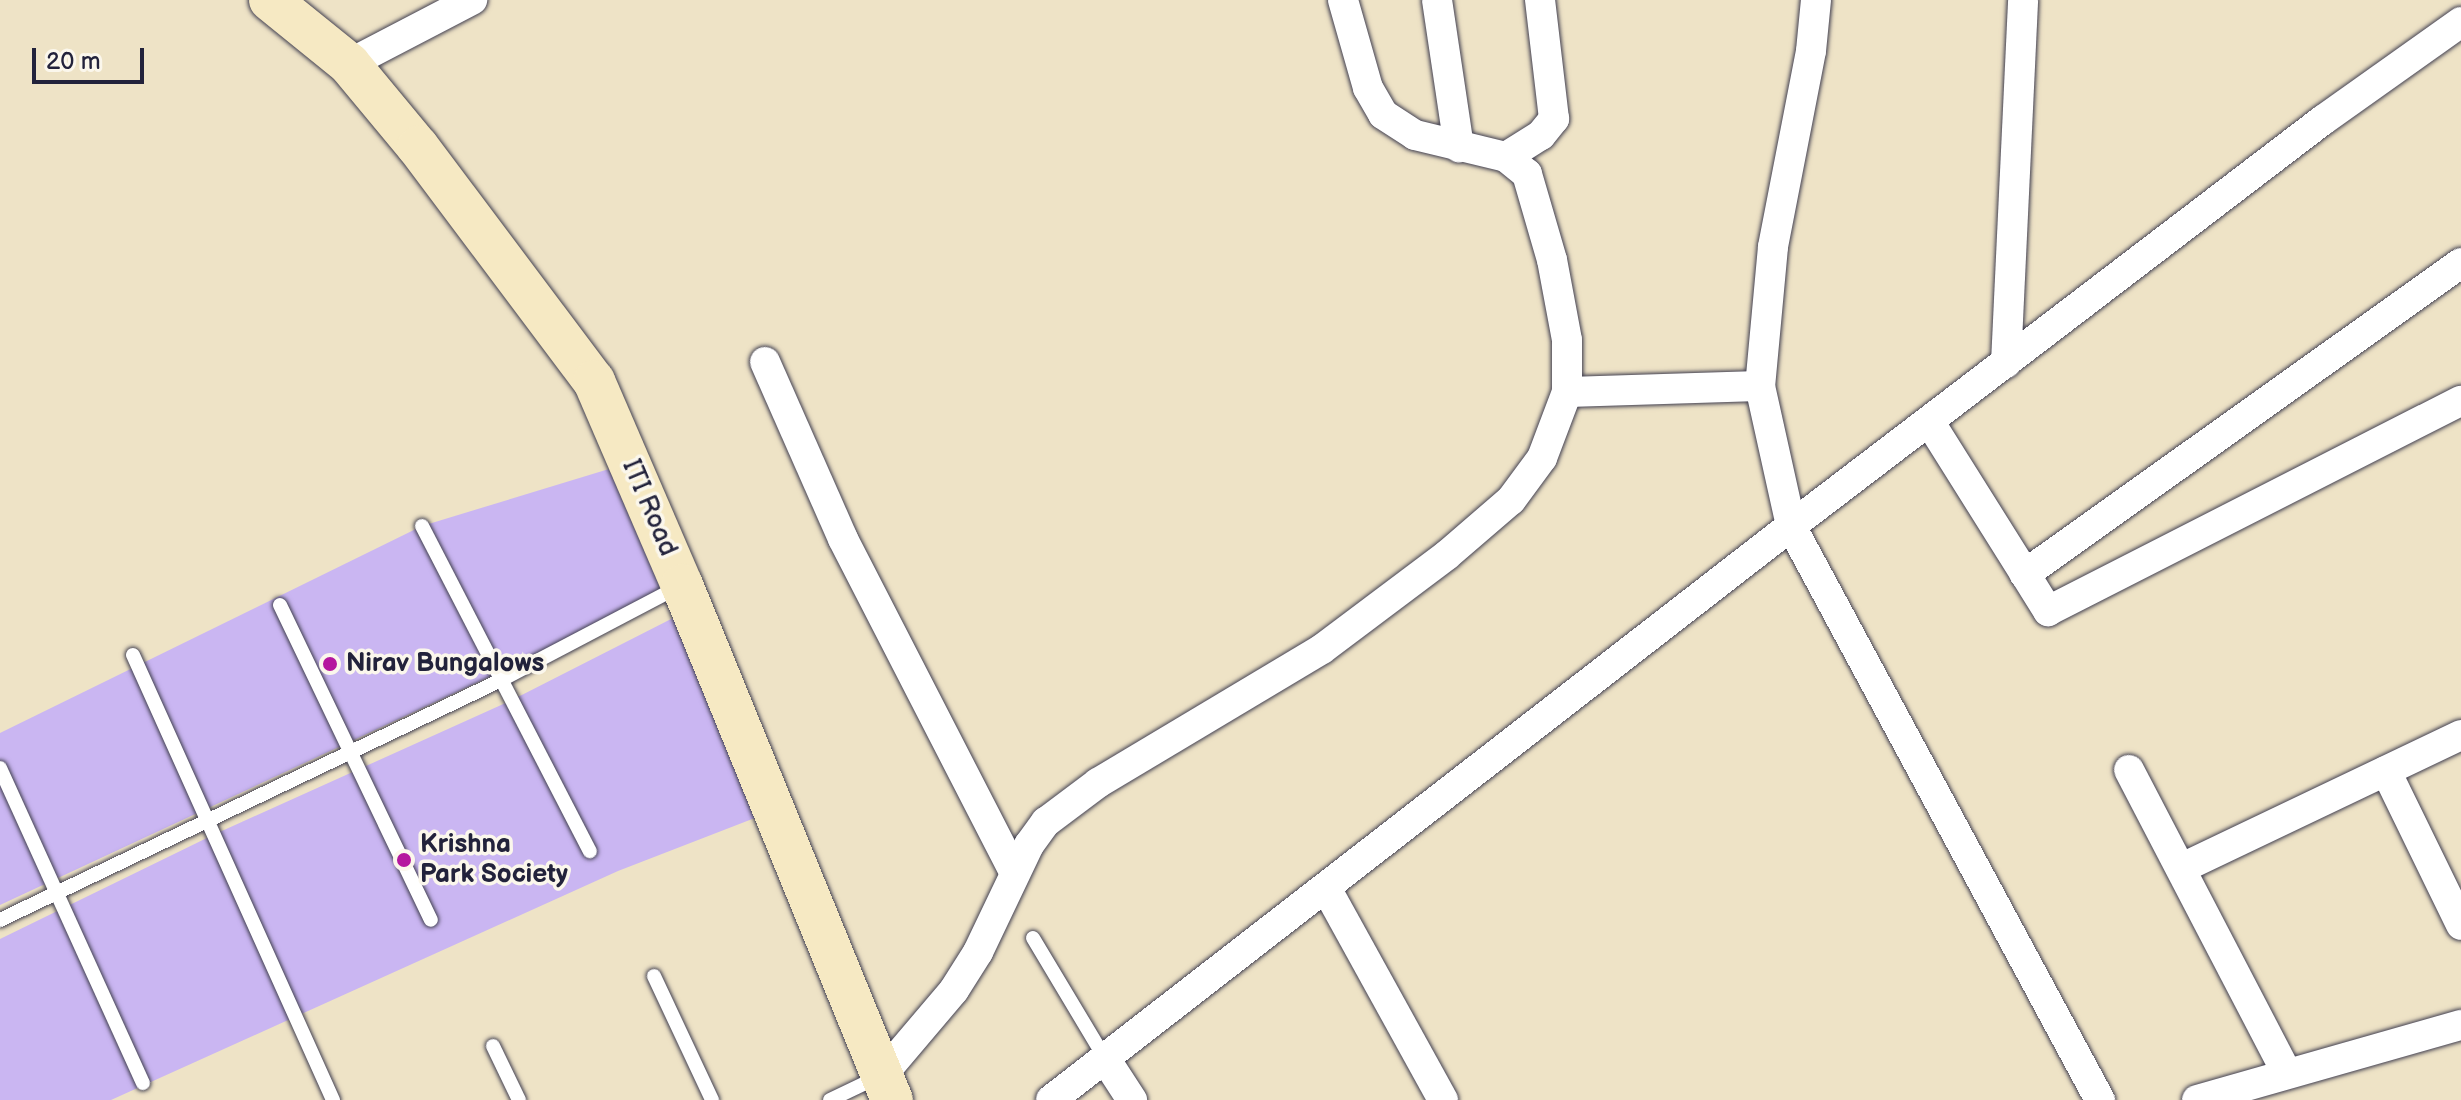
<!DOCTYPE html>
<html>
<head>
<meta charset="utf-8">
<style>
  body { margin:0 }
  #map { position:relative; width:2461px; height:1100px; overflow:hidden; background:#eee3c6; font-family:"Balsamiq Sans",sans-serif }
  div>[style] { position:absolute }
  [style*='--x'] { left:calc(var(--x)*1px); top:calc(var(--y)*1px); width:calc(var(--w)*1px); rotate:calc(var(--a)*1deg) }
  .building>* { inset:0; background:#cab6f2 }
  .roads { filter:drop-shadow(0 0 2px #413f50) drop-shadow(0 0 2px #413f50) }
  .lane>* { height:14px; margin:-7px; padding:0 7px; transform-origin:7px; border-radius:7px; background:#fff }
  .street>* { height:30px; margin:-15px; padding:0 15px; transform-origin:15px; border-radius:15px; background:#fff }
  .secondary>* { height:42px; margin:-21px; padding:0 21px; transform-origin:21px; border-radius:21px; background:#f6e9c3 }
  .dots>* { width:22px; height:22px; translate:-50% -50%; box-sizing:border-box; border:4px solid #fbf7ec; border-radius:50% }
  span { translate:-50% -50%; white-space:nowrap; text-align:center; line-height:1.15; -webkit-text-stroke:7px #fbf7ec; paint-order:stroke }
  .street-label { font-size:26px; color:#22223b }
  .poi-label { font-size:26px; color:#22223b; font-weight:700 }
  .left { translate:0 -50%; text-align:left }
  .scale { position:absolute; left:32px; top:48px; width:112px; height:36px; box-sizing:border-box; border:4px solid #22223b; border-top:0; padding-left:10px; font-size:24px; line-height:28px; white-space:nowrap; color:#22223b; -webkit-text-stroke:6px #fbf7ec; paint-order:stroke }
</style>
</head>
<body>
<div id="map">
  <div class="building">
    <i style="clip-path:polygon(609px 469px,667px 594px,0 905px,0 733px,422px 526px)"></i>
    <i style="clip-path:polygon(677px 616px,760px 816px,618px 871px,111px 1100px,0 1100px,0 939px,213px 835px,510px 701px)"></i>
  </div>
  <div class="roads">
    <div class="lane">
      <i style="--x:422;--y:526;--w:366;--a:62.7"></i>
      <i style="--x:280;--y:605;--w:349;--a:64.4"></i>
      <i style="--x:133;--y:655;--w:488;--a:65.8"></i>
      <i style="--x:0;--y:768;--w:346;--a:65.6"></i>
      <i style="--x:0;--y:920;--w:553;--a:-25.59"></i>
      <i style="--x:499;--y:681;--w:202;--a:-27.7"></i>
      <i style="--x:1033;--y:938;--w:142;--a:59.1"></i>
      <i style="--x:654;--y:976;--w:137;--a:64.9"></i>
      <i style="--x:493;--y:1046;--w:60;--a:64.3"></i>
      <i style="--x:830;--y:1100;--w:55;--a:-25.6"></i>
    </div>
    <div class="street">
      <i style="--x:1437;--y:0;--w:149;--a:81.5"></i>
      <i style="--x:1816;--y:0;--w:51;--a:95.6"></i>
      <i style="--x:1811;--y:51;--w:200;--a:101"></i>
      <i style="--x:1773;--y:247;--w:140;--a:95.3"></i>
      <i style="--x:1760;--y:386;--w:143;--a:77.5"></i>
      <i style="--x:1791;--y:526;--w:652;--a:61.71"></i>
      <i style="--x:349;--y:64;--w:139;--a:-27.5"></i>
      <i style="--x:1506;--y:157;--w:41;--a:-32.2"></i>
      <i style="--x:1541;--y:135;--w:21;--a:-51"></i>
      <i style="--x:1554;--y:119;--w:120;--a:-96.7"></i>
      <i style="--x:2461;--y:263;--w:536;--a:144.5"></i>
      <i style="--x:2025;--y:574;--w:44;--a:58.1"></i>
      <i style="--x:2048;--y:611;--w:463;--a:-27"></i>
      <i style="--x:765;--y:362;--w:193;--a:66.2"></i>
      <i style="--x:843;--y:539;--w:376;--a:62.8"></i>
      <i style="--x:2006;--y:363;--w:363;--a:-87.3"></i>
      <i style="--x:1567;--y:392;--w:193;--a:-1.8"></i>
      <i style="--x:1929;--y:421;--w:181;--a:57.9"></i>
      <i style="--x:2129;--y:770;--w:340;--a:62.5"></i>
      <i style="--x:2386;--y:771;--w:171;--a:64"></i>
      <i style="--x:2182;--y:868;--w:309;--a:-25.5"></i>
      <i style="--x:1326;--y:888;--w:242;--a:61.1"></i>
      <i style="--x:1106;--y:1060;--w:48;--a:57"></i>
      <i style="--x:882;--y:1075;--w:111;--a:-49.7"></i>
      <i style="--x:954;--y:990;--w:45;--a:-57.7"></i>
      <i style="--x:978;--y:952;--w:119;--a:-64.5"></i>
      <i style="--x:1029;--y:845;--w:29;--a:-54"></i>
      <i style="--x:1046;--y:822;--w:65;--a:-36.9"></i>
      <i style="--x:1098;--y:783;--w:261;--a:-30.9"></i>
      <i style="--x:1322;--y:649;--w:156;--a:-36.9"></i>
      <i style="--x:1447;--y:555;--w:84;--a:-40.7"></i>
      <i style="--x:1511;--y:500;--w:52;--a:-53.6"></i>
      <i style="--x:1542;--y:458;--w:71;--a:-69.3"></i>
      <i style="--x:1567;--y:392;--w:52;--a:-90"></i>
      <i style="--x:1567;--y:340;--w:81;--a:-100.6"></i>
      <i style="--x:1552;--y:260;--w:90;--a:-106.2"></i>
      <i style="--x:1527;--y:174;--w:27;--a:-141"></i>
      <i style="--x:1506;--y:157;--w:94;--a:-166.4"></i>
      <i style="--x:1415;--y:135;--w:38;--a:-147"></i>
      <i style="--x:1383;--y:114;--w:30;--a:-120"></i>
      <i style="--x:1368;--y:88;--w:91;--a:-105.9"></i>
      <i style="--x:1051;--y:1100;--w:937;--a:-37.8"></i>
      <i style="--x:1791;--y:526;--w:669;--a:-37.35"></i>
      <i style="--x:2323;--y:120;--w:169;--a:-35.4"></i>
      <i style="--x:2197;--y:1100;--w:274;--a:-15.9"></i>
    </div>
    <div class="secondary">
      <i style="--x:270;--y:0;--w:102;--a:39"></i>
      <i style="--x:349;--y:64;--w:108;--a:50.3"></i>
      <i style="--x:418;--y:147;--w:293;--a:53.1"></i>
      <i style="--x:594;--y:381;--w:222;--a:66.7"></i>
      <i style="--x:682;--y:585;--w:556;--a:67.82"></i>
    </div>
  </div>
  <div class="dots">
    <i style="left:330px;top:664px;background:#b5179e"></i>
    <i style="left:404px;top:860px;background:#b5179e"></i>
  </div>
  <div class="street-label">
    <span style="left:649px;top:508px;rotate:67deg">ITI Road</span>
  </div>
  <div class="poi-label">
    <span class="left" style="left:346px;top:664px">Nirav Bungalows</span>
    <span class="left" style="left:420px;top:860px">Krishna<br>Park Society</span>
  </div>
  <div class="scale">20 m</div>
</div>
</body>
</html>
